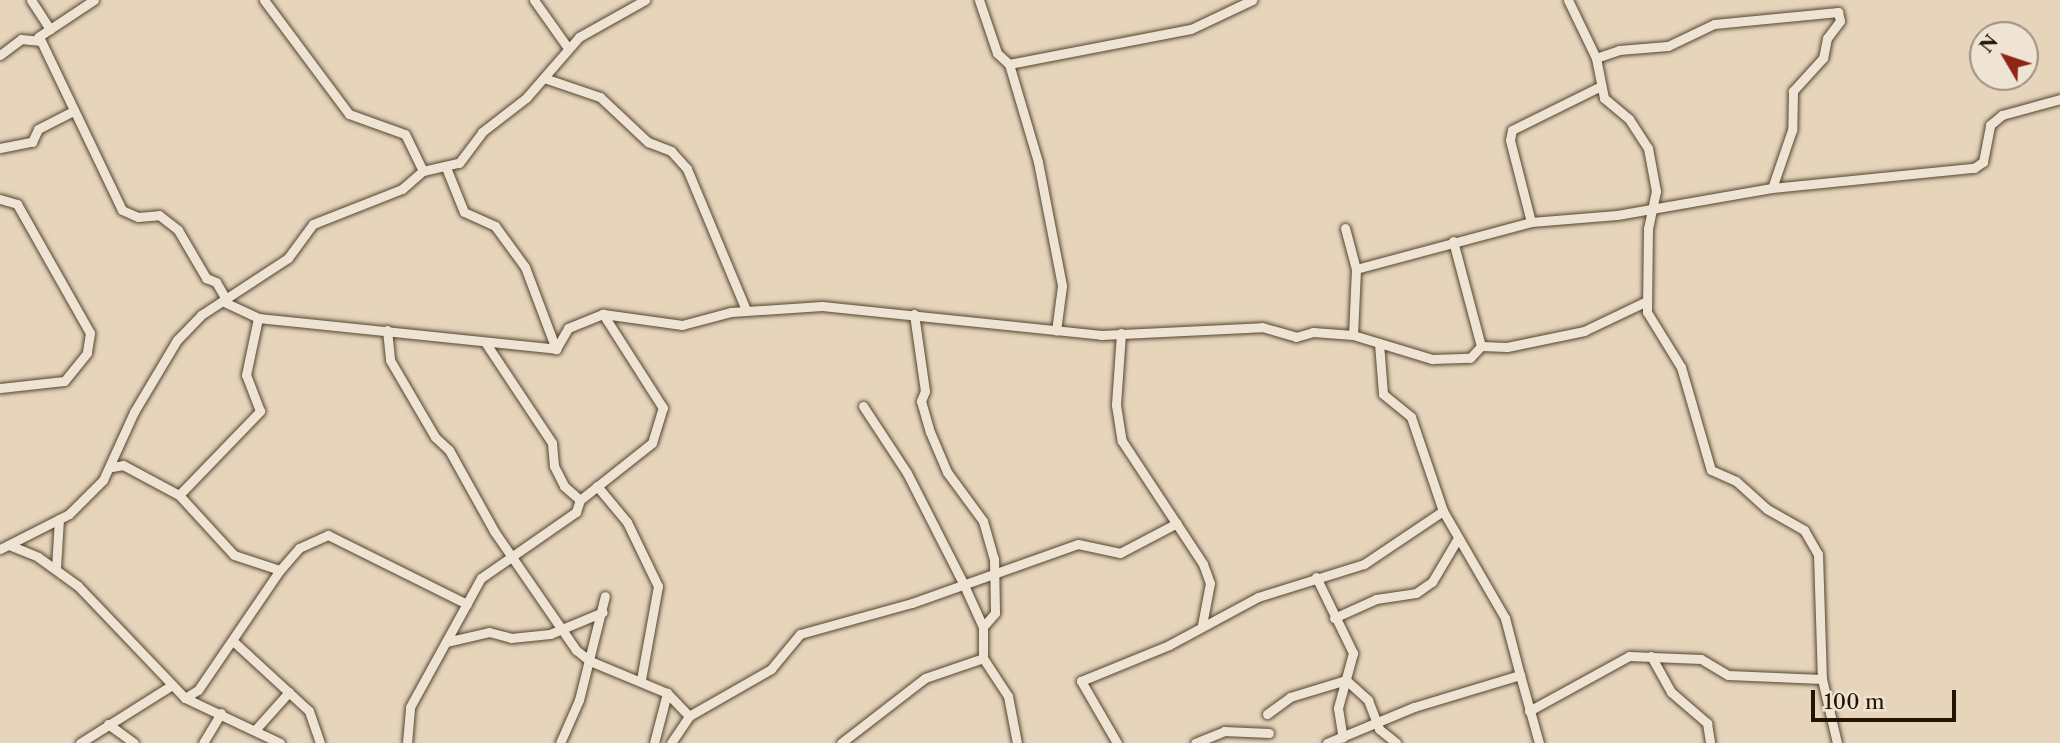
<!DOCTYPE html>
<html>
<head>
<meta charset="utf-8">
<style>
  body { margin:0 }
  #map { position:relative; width:2060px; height:743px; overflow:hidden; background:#e6d5bb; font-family:"Libre Caslon Text",serif }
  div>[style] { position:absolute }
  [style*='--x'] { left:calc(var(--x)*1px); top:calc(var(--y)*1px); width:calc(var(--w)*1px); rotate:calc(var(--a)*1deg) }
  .roads { filter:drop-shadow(0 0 2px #554430) drop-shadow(0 0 2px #554430) }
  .minor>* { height:9px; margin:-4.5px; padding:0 4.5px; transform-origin:4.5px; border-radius:4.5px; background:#efe4d3 }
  span { translate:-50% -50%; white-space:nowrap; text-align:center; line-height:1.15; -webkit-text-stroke:5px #efe4d3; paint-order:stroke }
  .north { position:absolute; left:1969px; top:21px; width:70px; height:70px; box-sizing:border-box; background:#efe4d3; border:2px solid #9e907f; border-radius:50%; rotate:309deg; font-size:19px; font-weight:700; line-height:28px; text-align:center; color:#251301 }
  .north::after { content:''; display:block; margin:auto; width:24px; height:32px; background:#8f2418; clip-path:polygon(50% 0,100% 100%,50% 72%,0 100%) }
  .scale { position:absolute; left:1811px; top:690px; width:145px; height:32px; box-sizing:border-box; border:4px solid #251301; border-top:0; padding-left:9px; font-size:21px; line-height:24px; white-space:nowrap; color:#251301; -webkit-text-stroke:5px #efe4d3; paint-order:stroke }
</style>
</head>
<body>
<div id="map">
  <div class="roads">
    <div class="minor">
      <i style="--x:31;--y:0;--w:35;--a:57"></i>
      <i style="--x:264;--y:0;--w:142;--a:53.3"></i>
      <i style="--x:349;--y:114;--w:59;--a:19.7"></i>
      <i style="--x:405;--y:134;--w:41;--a:64.1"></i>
      <i style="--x:534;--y:0;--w:59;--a:54.7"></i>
      <i style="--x:979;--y:0;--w:56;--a:71.2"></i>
      <i style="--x:997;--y:53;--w:16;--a:43"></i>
      <i style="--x:1009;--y:64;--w:102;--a:73.5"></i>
      <i style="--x:1038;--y:162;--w:126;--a:79"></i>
      <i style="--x:1062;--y:286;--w:45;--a:97.6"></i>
      <i style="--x:1568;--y:0;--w:64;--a:64.2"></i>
      <i style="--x:1596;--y:58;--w:41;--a:78.7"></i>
      <i style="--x:1604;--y:98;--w:33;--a:40"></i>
      <i style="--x:1629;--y:119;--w:35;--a:57"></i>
      <i style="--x:1648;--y:148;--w:44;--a:79.5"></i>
      <i style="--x:1656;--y:191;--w:38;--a:102"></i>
      <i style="--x:1648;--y:228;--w:84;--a:90.7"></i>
      <i style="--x:1647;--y:312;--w:65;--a:58.3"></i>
      <i style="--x:1681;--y:367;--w:107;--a:73.8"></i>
      <i style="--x:1711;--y:470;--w:27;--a:24"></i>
      <i style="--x:1736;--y:481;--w:42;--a:42.1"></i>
      <i style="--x:1767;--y:509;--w:43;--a:29.6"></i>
      <i style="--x:1804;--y:530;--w:28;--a:60"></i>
      <i style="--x:1818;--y:554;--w:125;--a:88.2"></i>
      <i style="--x:1822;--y:679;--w:66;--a:76.8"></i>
      <i style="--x:38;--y:37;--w:67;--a:-33.5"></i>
      <i style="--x:0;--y:55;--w:26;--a:-37"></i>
      <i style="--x:21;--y:39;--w:20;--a:6"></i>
      <i style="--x:41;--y:41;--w:187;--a:64.4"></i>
      <i style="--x:122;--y:210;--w:17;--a:24"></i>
      <i style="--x:138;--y:217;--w:21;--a:-5"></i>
      <i style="--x:159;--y:215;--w:24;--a:38"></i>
      <i style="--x:178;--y:230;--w:56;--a:59.7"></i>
      <i style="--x:206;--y:278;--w:11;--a:22"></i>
      <i style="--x:216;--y:282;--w:20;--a:60"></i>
      <i style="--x:1596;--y:58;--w:24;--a:-19"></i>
      <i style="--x:1619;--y:50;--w:49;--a:-4.7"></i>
      <i style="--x:1668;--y:46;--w:51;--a:-25.6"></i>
      <i style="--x:1714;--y:24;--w:125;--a:-5.5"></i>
      <i style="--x:1838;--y:12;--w:9;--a:77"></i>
      <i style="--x:1840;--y:21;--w:21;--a:127"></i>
      <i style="--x:1827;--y:38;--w:20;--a:101"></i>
      <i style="--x:1823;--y:58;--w:45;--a:132.3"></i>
      <i style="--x:1793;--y:91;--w:39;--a:91"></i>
      <i style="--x:1792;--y:130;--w:61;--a:109"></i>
      <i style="--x:1009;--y:64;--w:185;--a:-10.9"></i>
      <i style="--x:1191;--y:29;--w:68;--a:-25.4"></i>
      <i style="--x:544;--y:78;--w:59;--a:18.7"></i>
      <i style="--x:600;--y:97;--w:66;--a:43.2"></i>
      <i style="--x:648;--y:142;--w:25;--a:21"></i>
      <i style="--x:671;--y:151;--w:24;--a:48"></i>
      <i style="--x:687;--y:169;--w:153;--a:67.3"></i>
      <i style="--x:0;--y:148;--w:33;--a:-11"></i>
      <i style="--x:32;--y:142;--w:14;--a:-65"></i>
      <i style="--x:38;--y:129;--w:39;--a:-27"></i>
      <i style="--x:447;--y:170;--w:45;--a:68"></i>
      <i style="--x:464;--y:212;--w:34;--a:24"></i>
      <i style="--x:495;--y:226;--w:51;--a:53.8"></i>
      <i style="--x:525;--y:267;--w:88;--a:69.3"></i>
      <i style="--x:0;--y:199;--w:18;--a:16"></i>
      <i style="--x:17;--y:204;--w:148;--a:60.5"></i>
      <i style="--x:90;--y:333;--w:20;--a:99"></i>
      <i style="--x:87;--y:353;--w:36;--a:129"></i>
      <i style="--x:64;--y:381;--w:64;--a:173.8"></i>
      <i style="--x:1531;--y:222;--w:85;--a:-104.4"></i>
      <i style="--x:1510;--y:140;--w:10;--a:-79"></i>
      <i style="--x:1512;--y:130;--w:97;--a:-26.3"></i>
      <i style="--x:1345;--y:228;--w:42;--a:75"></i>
      <i style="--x:1356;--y:269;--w:66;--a:92.6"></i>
      <i style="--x:1453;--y:241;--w:109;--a:75.1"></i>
      <i style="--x:1356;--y:269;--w:181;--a:-15"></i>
      <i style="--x:1531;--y:222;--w:86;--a:-4.7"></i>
      <i style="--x:1617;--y:215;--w:157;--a:-9.9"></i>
      <i style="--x:1772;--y:188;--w:203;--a:-5.7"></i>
      <i style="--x:1974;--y:168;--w:11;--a:-34"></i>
      <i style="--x:1983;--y:162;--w:38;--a:-79"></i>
      <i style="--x:1990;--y:125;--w:16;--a:-40"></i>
      <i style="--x:2002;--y:115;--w:60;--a:-15.4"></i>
      <i style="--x:222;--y:301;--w:40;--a:25"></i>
      <i style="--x:258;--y:318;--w:300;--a:5.9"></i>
      <i style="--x:556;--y:349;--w:24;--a:-60"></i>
      <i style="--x:568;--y:328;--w:38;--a:-22"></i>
      <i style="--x:603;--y:314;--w:80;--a:7.9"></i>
      <i style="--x:682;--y:325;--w:51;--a:-14.9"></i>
      <i style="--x:731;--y:312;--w:91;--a:-3.8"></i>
      <i style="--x:822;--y:306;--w:281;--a:5.9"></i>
      <i style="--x:1101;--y:335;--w:161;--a:-2.8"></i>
      <i style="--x:1262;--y:327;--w:35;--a:16"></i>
      <i style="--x:1296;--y:337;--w:18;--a:-16"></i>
      <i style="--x:1313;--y:332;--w:40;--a:4.3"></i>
      <i style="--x:1353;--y:335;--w:83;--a:16.9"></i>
      <i style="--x:1432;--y:359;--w:38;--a:-2"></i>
      <i style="--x:1470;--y:358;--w:16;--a:-47"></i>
      <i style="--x:1481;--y:346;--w:26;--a:2"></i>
      <i style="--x:1507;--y:347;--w:79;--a:-11.7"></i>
      <i style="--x:1584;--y:331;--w:70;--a:-25.5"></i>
      <i style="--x:914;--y:314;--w:78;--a:81.9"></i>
      <i style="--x:925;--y:391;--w:11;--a:112"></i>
      <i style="--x:921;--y:401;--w:32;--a:74"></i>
      <i style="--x:930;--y:432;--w:43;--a:67"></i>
      <i style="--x:947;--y:472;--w:61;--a:53.7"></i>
      <i style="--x:983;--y:521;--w:40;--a:74"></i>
      <i style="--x:994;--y:559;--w:54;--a:88.9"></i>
      <i style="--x:995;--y:613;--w:18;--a:131"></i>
      <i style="--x:387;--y:330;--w:30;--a:84"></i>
      <i style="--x:390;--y:360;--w:89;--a:59.7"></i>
      <i style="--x:435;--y:437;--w:19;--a:43"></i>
      <i style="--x:449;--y:450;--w:93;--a:60.9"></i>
      <i style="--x:494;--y:531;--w:145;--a:55.4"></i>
      <i style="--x:576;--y:650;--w:18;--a:38"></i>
      <i style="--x:590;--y:661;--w:83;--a:22.6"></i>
      <i style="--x:667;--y:693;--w:32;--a:46"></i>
      <i style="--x:1121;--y:333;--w:72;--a:94"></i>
      <i style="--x:1116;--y:405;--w:36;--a:81"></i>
      <i style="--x:1122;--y:441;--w:147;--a:56.6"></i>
      <i style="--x:1203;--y:564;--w:20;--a:70"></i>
      <i style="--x:1210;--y:583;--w:43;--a:100.8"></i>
      <i style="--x:485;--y:342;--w:121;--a:56.4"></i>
      <i style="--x:552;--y:443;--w:23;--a:85"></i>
      <i style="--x:554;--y:466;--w:22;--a:63"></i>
      <i style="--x:564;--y:486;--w:21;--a:41"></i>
      <i style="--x:1379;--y:343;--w:51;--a:85.5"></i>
      <i style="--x:1383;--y:394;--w:36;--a:39"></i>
      <i style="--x:1411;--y:417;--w:99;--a:71.2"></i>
      <i style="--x:1443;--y:511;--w:124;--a:59.9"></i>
      <i style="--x:1505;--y:618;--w:59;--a:75.3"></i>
      <i style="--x:863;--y:406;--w:80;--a:56.7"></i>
      <i style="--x:907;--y:473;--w:123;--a:63"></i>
      <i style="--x:963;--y:583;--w:48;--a:65.6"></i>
      <i style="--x:983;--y:627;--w:31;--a:90"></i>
      <i style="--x:983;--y:658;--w:45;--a:56.7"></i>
      <i style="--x:1008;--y:696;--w:48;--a:79.2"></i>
      <i style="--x:112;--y:467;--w:11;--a:-10"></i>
      <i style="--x:123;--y:465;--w:64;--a:28.2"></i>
      <i style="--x:179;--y:495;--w:81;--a:47.5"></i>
      <i style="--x:234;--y:555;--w:48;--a:18.1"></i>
      <i style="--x:597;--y:486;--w:47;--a:50.2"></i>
      <i style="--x:627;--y:522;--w:71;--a:64.2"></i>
      <i style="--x:658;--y:586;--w:96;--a:100.3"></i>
      <i style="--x:179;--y:495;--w:117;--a:-46"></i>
      <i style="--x:260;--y:411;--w:39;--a:-111"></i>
      <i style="--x:246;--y:375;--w:58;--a:-78.1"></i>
      <i style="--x:9;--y:545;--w:31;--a:22"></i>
      <i style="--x:38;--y:557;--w:49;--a:35.9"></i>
      <i style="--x:78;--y:586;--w:155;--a:46.3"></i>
      <i style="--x:185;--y:698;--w:105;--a:25.3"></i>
      <i style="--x:0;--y:549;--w:77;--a:-26.9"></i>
      <i style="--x:69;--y:514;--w:48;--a:-45"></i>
      <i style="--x:103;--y:480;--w:75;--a:-65.5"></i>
      <i style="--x:134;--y:412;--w:84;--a:-59.2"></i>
      <i style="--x:177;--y:340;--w:35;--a:-46"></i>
      <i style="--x:201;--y:315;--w:104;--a:-33.2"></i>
      <i style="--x:288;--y:258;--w:42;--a:-53.7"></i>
      <i style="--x:313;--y:224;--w:96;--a:-21.5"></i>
      <i style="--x:402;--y:189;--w:28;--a:-41"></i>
      <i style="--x:423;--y:171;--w:37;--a:-13"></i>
      <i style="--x:459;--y:163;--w:39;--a:-53"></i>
      <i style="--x:482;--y:132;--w:56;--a:-37.7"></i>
      <i style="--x:526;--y:98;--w:81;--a:-49"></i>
      <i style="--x:579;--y:37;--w:76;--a:-29.3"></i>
      <i style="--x:56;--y:568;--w:49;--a:-86.5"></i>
      <i style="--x:1316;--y:577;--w:85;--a:64"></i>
      <i style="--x:1353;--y:653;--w:57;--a:105.3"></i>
      <i style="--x:1338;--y:708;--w:30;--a:81"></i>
      <i style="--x:1334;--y:618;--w:46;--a:-24.3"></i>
      <i style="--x:1376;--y:599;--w:40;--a:-8.5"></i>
      <i style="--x:1416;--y:593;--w:19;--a:-35"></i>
      <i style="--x:1432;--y:582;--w:51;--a:-59.4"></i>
      <i style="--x:233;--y:641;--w:103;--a:42.6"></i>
      <i style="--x:309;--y:711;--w:34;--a:71"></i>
      <i style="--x:446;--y:642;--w:44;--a:-13.1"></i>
      <i style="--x:489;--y:632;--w:23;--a:15"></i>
      <i style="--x:511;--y:638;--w:39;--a:-6"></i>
      <i style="--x:550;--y:634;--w:57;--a:-22.5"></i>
      <i style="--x:1651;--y:656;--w:41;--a:60.9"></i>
      <i style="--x:1671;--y:692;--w:48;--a:40.7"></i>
      <i style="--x:1707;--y:723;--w:20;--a:81"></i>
      <i style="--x:185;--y:698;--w:15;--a:-32"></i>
      <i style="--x:198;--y:690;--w:145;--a:-55.7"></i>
      <i style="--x:280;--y:570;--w:29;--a:-49"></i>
      <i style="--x:299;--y:548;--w:32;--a:-24"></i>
      <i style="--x:328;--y:535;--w:155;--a:26.4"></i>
      <i style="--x:1529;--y:711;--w:114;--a:-28.8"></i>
      <i style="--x:1629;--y:656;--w:72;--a:2.4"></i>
      <i style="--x:1701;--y:659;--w:31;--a:31"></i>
      <i style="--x:1728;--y:675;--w:94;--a:2.4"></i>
      <i style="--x:1267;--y:714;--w:29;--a:-36"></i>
      <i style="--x:1290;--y:697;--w:59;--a:-16.9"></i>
      <i style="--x:1346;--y:680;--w:30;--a:42"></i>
      <i style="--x:1368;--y:700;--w:31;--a:69"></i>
      <i style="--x:1379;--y:729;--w:22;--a:39"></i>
      <i style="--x:108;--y:724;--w:32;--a:36"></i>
      <i style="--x:255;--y:730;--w:51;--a:-48.2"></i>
      <i style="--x:80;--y:743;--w:109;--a:-32.2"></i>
      <i style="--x:203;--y:743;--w:35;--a:-59"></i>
      <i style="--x:407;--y:743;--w:36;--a:-85"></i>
      <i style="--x:410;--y:707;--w:147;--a:-61.2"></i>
      <i style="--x:481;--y:578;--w:116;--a:-34.8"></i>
      <i style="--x:576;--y:512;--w:13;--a:-72"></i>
      <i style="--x:580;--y:500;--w:92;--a:-38.4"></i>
      <i style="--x:652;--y:443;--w:37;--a:-73"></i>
      <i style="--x:663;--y:408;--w:112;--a:-122.6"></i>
      <i style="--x:560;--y:743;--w:47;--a:-66.2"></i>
      <i style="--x:579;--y:700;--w:107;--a:-76"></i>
      <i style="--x:654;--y:743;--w:52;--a:-75.4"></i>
      <i style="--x:671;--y:743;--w:32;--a:-56"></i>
      <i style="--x:689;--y:716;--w:95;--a:-29.8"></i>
      <i style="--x:771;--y:669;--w:45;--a:-50.4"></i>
      <i style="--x:800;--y:634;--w:116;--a:-15.5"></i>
      <i style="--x:912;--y:603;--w:176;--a:-19.6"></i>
      <i style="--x:1078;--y:544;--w:43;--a:12.1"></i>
      <i style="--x:1120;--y:553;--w:64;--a:-27.8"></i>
      <i style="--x:841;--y:743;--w:106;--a:-37.7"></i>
      <i style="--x:925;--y:678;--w:61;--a:-19"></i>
      <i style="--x:1117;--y:743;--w:72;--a:-120.1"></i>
      <i style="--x:1081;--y:681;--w:95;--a:-22.2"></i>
      <i style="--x:1169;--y:645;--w:101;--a:-28.3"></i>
      <i style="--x:1258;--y:597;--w:111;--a:-17.3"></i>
      <i style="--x:1364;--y:564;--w:95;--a:-33.9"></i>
      <i style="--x:1195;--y:743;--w:31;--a:-22"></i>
      <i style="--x:1224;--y:731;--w:45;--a:2.5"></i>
      <i style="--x:1327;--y:743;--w:94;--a:-22.5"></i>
      <i style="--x:1414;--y:707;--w:111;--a:-16.8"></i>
      <i style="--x:1520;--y:675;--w:71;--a:74.4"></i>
    </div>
  </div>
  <div class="north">N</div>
  <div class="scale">100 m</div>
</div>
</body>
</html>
